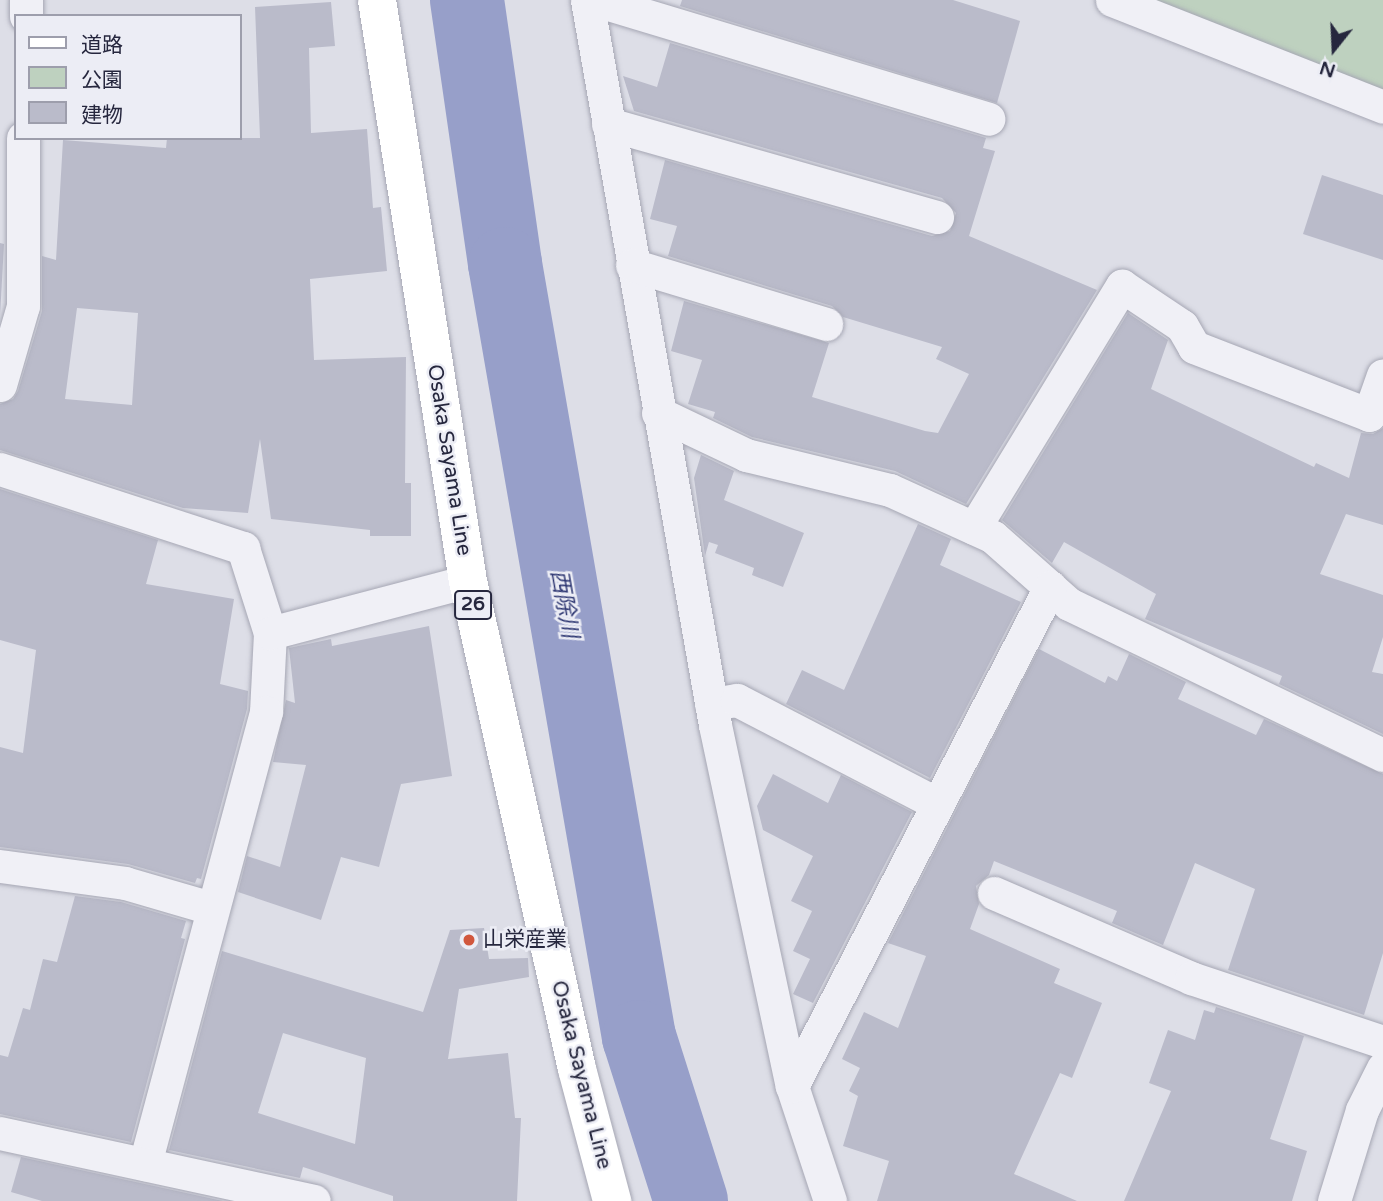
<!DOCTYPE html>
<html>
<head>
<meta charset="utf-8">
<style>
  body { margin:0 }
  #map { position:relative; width:1383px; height:1201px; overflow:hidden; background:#dddee7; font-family:"Varela Round","Noto Sans JP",sans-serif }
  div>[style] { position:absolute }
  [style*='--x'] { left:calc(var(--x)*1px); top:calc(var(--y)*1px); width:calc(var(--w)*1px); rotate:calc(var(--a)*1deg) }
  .green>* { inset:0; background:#bed1bf }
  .river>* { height:74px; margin:-37px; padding:0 37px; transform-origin:37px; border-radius:37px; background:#979fc9 }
  .building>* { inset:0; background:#babbca }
  .roads { filter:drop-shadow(0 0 2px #a6a7b4) drop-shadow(0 0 2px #a6a7b4) }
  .street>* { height:33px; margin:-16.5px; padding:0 16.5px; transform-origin:16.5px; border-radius:16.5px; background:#f0f0f6 }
  .primary>* { height:38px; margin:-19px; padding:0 19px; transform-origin:19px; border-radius:19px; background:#fff }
  .dots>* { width:19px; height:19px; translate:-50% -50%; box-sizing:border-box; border:4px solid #ecedf5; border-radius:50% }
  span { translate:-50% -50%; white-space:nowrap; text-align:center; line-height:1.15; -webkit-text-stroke:5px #ecedf5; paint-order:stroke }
  .shield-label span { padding:2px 5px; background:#ecedf5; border:2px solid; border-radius:5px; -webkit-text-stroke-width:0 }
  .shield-label { font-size:19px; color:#26273e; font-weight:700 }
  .street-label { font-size:21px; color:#26273e }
  .poi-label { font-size:21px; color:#26273e }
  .left { translate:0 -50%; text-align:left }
  .water-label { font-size:23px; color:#2f3873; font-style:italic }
  .legend { position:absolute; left:14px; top:14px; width:228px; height:126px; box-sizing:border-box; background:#ecedf5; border:2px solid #9d9eac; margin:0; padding:9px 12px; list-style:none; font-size:21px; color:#26273e }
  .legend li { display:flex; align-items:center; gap:14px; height:35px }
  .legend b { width:35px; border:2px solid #9d9eac }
  .north { position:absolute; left:1299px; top:14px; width:70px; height:70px; -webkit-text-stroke:5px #ecedf5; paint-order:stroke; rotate:198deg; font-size:19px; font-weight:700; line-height:28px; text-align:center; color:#26273e }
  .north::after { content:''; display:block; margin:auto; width:24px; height:32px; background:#26273e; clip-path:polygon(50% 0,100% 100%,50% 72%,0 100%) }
</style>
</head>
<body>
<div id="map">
  <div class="green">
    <i style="clip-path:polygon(1145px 0,1383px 0,1383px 95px)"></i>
  </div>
  <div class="river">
    <i style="--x:467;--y:0;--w:267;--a:81.8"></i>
    <i style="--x:505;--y:264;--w:785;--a:80.17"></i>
    <i style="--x:639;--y:1037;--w:172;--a:72.4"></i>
  </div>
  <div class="building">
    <i style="clip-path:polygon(682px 0,953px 0,1020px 21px,997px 103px,680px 6px)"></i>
    <i style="clip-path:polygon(evenodd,331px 2px,335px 46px,309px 48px,311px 133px,367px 129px,373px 208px,381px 207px,387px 271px,310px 279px,314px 360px,406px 357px,405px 483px,411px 483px,411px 536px,370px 536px,370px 530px,271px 519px,260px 439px,248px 513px,183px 508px,0 450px,0 404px,13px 399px,18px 391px,42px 311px,42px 256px,56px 260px,63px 140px,166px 148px,167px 138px,260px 138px,255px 7px,331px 2px,77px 308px,138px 313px,132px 405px,65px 399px,77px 308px)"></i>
    <i style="clip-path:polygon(670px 43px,986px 138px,983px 148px,995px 151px,969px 236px,1097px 290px,966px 504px,895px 471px,752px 437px,713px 418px,715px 412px,688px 404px,702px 360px,671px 351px,684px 301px,829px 343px,812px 397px,925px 431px,938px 433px,969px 374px,936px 359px,942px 347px,843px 317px,832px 306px,668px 256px,677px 226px,650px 219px,665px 160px,932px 236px,950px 231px,956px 213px,942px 198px,634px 111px,623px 76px,657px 87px)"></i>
    <i style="clip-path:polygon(1322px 175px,1383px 195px,1383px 260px,1303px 234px)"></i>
    <i style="clip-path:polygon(0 243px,4px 244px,0 316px)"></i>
    <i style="clip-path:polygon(1128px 313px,1168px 340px,1151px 389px,1314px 467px,1316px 463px,1349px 478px,1361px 433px,1373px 434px,1383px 428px,1383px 525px,1346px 514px,1320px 574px,1383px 595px,1383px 637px,1372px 672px,1383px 674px,1383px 734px,1279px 684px,1282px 676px,1145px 619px,1156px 594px,1064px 542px,1052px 563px,1002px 520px)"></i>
    <i style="clip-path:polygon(701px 455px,734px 471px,724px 500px,804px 533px,783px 587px,752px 575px,754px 568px,715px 553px,718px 545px,709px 542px,705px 556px,694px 478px)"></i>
    <i style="clip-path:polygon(0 489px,158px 540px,146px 584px,234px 599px,220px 684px,248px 691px,247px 709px,201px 879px,197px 878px,195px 883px,128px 864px,0 847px,0 747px,23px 753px,36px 650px,0 640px)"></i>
    <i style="clip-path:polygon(918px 524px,951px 539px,940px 565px,1021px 602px,930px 778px,786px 704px,802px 670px,844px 690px)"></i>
    <i style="clip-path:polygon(429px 626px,452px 776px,401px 784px,379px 867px,341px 857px,321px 920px,238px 892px,247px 856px,280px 867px,306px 765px,273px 762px,286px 700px,295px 703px,289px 648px,331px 639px,332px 646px)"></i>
    <i style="clip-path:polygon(1039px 649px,1105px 683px,1108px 676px,1117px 681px,1129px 654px,1186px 682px,1178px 699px,1256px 735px,1264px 719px,1383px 774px,1383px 953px,1364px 1015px,1228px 970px,1255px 889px,1195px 863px,1163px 945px,1112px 923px,1117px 911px,994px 861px,989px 875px,976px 886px,979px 904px,970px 929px,1060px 969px,1054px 983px,1102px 1003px,1072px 1078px,1060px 1073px,1014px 1174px,1077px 1201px,877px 1201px,889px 1161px,843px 1146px,858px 1096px,849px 1091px,860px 1068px,842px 1059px,864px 1012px,898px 1028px,926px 956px,888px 943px)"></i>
    <i style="clip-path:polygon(773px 774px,828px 803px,841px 775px,912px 812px,813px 1003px,793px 994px,810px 959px,793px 951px,812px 911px,791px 901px,813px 856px,763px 830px,757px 806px)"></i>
    <i style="clip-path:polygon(75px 896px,121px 902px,186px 921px,181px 938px,185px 939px,131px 1142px,0 1114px,0 1055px,8px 1057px,23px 1008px,30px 1010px,43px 959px,57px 962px)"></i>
    <i style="clip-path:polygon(evenodd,484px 928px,489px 959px,528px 958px,529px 977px,459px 989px,448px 1059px,508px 1053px,515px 1118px,521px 1118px,517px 1201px,393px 1201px,393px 1196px,303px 1167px,300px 1178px,169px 1150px,222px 951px,423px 1012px,450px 930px,484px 928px,283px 1033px,366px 1058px,355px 1144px,258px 1113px,283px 1033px)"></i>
    <i style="clip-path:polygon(1216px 1007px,1304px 1036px,1270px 1139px,1307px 1151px,1292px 1201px,1124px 1201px,1171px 1091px,1149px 1083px,1168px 1030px,1195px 1040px,1204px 1010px,1214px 1013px)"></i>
    <i style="clip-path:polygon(21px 1157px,223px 1201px,42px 1201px,11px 1192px)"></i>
  </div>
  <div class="roads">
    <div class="street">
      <i style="--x:587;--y:0;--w:736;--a:79.99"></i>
      <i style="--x:715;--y:725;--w:369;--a:78"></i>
      <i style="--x:792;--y:1086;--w:121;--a:71.7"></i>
      <i style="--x:595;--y:0;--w:411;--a:16.8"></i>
      <i style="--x:1112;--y:0;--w:291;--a:21.5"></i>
      <i style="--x:26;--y:16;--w:16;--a:-90"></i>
      <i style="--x:608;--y:124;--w:342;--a:15.8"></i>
      <i style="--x:632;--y:265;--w:203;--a:16.9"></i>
      <i style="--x:0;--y:385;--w:82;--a:-73.8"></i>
      <i style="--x:23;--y:306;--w:168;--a:-90"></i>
      <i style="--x:658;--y:413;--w:98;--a:25.5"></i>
      <i style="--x:746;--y:455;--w:148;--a:13.7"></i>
      <i style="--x:890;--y:490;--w:113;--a:24.5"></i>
      <i style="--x:993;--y:537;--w:101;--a:41.4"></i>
      <i style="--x:1069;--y:604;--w:348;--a:25.7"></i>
      <i style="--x:0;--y:469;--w:256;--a:18"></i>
      <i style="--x:243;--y:548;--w:89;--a:72.4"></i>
      <i style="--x:270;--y:633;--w:79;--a:92.9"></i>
      <i style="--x:266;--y:712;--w:468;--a:105"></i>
      <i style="--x:974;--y:528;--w:284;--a:-58.6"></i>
      <i style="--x:1122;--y:286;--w:72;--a:33.7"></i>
      <i style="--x:1182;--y:326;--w:24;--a:60"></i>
      <i style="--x:1194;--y:347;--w:188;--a:21.2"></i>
      <i style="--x:1369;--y:415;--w:42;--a:-70.7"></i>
      <i style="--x:270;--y:633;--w:205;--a:-14.7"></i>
      <i style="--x:711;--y:704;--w:26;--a:-9"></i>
      <i style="--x:737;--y:700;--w:226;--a:27.4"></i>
      <i style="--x:0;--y:866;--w:126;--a:7.7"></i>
      <i style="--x:125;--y:883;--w:90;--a:16.2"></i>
      <i style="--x:994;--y:893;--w:215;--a:23.3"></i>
      <i style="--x:1191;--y:978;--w:202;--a:18.4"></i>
      <i style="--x:792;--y:1086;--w:562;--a:-62.66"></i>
      <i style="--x:0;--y:1133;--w:321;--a:12.2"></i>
      <i style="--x:1334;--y:1201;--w:95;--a:-72.9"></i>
      <i style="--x:1362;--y:1110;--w:47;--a:-63.4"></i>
    </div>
    <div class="primary">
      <i style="--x:377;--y:0;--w:588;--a:81.1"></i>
      <i style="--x:468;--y:581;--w:500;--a:77.41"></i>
      <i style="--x:577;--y:1069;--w:137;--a:75.1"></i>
    </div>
  </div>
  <div class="dots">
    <i style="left:469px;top:940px;background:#d1573d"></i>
  </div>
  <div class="shield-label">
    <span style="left:473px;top:605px">26</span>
  </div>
  <div class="street-label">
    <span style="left:449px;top:460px;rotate:81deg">Osaka Sayama Line</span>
    <span style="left:581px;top:1075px;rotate:76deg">Osaka Sayama Line</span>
  </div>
  <div class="poi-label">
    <span class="left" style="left:483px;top:940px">山栄産業</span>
  </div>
  <div class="water-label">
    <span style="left:564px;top:604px;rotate:80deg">西除川</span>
  </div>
  <ul class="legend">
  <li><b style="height:9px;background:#fff"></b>道路</li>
  <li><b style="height:19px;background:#bed1bf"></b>公園</li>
  <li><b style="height:19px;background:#babbca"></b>建物</li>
  </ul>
  <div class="north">N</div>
</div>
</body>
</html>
